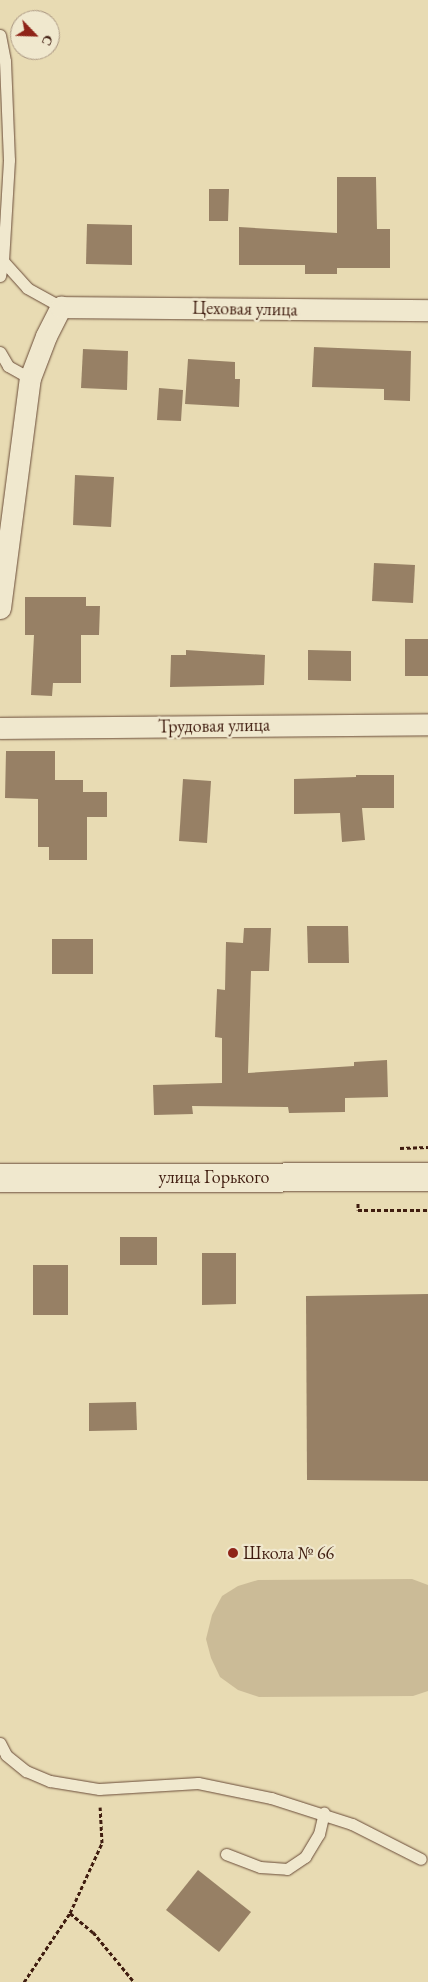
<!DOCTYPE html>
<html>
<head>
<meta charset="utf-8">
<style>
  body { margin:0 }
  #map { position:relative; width:428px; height:1982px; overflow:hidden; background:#e8dbb3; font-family:"EB Garamond",serif }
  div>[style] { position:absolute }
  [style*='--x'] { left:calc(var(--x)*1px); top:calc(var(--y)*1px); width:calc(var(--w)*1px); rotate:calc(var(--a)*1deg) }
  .green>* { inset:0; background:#cbbb97 }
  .building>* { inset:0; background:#978065 }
  .path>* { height:3px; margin-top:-1.5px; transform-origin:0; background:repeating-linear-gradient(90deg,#401d10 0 4px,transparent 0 6.5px) }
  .roads { filter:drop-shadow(0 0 1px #6a4c39) drop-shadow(0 0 1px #6a4c39) }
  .service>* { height:11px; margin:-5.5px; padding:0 5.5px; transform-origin:5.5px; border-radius:5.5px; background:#f0e8ce }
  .minor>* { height:21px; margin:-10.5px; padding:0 10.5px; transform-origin:10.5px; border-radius:10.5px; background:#f0e8ce }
  .secondary>* { height:28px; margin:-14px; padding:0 14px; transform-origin:14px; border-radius:14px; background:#f0e8ce }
  .dots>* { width:14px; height:14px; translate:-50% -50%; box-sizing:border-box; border:2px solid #f0e8ce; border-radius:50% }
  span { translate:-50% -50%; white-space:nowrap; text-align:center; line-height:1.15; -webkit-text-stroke:4.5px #f0e8ce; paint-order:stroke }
  .street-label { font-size:18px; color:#401d10 }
  .poi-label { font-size:18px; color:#401d10 }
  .left { translate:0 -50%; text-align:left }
  .north { position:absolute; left:10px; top:10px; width:50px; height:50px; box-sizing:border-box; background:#f0e8ce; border:1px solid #aa9782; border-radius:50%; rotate:114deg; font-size:14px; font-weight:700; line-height:20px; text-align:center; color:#401d10 }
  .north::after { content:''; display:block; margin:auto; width:18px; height:22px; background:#8f2418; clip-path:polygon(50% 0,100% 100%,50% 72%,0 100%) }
</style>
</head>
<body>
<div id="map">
  <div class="green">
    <i style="clip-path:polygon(412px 1579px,428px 1585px,428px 1691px,413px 1696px,259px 1697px,238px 1690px,220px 1677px,211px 1658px,206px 1639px,212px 1615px,222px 1596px,238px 1586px,258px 1580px)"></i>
  </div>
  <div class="building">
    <i style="clip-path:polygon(337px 177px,376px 177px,377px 229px,390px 229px,390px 268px,337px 268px,337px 274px,305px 274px,305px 265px,239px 265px,239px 227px,337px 233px)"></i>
    <i style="clip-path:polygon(209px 189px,229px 189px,228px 221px,209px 221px)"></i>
    <i style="clip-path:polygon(87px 224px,132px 225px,132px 265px,86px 264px)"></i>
    <i style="clip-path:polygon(314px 347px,411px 351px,410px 401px,384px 400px,384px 389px,312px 387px)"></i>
    <i style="clip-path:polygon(83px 349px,128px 351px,127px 390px,81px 388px)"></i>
    <i style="clip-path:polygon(188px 359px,235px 362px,235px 379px,240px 379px,239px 407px,185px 404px)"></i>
    <i style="clip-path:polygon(159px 388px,183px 390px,181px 421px,157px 420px)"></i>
    <i style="clip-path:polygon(75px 475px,114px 477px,111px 527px,73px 525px)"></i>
    <i style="clip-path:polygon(374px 563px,415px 565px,413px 603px,372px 601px)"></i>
    <i style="clip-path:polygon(25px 597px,86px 597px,86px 606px,100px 606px,99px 635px,81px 635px,81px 683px,53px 683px,52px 696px,31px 695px,34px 635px,25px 635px)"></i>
    <i style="clip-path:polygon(405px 639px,428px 639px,428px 676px,405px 676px)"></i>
    <i style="clip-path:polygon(186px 650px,265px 655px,264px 685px,170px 687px,171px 655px,186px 655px)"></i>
    <i style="clip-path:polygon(308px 650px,351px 651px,351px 681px,308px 680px)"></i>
    <i style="clip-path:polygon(6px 751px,55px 751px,55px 780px,83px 780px,83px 792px,107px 792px,107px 817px,87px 817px,87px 860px,49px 860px,49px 847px,38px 847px,38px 799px,5px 798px)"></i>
    <i style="clip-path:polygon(356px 775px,394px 775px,394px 808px,362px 808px,365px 840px,342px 842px,340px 813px,294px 814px,294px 779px,356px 777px)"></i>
    <i style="clip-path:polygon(183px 779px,211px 781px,207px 843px,179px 841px)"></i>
    <i style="clip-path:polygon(307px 926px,348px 926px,349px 963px,308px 963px)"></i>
    <i style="clip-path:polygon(244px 928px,271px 928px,269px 971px,251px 971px,248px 1073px,354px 1066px,354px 1062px,387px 1060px,388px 1097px,345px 1098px,345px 1112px,289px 1113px,288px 1107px,192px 1106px,193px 1114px,154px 1115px,153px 1085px,222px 1083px,222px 1038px,215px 1037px,217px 989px,225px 990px,226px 942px,243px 943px)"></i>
    <i style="clip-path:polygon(52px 939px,93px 939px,93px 974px,52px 974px)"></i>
    <i style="clip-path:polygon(120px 1237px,157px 1237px,157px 1265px,120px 1265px)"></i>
    <i style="clip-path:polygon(202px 1253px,236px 1253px,236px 1304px,202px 1305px)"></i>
    <i style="clip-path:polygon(33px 1265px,68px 1265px,68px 1315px,33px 1315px)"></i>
    <i style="clip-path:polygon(428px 1294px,428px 1481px,307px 1480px,306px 1296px)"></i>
    <i style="clip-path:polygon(136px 1402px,137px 1430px,89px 1431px,89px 1403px)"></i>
    <i style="clip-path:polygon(198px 1870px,251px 1912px,219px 1952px,166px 1910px)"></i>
  </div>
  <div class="path">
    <i style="--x:400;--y:1148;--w:28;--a:-2"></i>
    <i style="--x:358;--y:1203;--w:7;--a:90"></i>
    <i style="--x:358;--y:1210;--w:70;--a:0"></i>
    <i style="--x:70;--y:1913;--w:30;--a:40"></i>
    <i style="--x:93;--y:1932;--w:65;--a:50.6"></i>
    <i style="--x:24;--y:1982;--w:83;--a:-56.3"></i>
    <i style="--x:70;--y:1913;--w:77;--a:-65.4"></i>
    <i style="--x:102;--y:1843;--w:36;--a:-93"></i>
  </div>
  <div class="roads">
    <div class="service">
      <i style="--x:0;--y:35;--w:26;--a:79"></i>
      <i style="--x:5;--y:61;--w:99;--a:87.7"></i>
      <i style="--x:9;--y:160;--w:101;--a:93.4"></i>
      <i style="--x:3;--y:261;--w:36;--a:48"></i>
      <i style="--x:27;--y:288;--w:39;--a:29"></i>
      <i style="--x:0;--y:276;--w:15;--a:-79"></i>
      <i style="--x:0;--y:352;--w:16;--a:60"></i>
      <i style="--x:8;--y:366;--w:25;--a:29"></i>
      <i style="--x:0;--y:1743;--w:13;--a:63"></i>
      <i style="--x:6;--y:1755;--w:26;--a:39"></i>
      <i style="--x:26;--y:1771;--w:26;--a:23"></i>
      <i style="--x:50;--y:1781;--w:50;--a:9.3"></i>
      <i style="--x:99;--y:1789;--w:99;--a:-3.5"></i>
      <i style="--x:198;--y:1783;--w:75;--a:11.6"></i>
      <i style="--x:271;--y:1798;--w:85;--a:17.8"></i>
      <i style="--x:352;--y:1824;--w:77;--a:26.9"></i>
      <i style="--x:226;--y:1854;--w:36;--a:21"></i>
      <i style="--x:260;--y:1867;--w:27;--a:4"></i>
      <i style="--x:287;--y:1869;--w:22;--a:-34"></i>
      <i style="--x:305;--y:1857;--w:27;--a:-59"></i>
      <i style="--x:319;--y:1834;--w:22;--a:-77"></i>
    </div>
    <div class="minor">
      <i style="--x:0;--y:608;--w:232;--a:-82.6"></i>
      <i style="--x:30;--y:378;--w:45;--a:-69.1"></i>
      <i style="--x:46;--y:336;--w:33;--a:-63"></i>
      <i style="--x:61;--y:307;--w:367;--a:0.5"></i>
      <i style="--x:0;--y:728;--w:428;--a:-0.5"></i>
    </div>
    <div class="secondary">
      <i style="--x:0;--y:1178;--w:428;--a:-0.1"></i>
    </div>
  </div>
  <div class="dots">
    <i style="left:233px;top:1553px;background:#8f2418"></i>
  </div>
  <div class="street-label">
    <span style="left:245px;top:309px;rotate:1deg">Цеховая улица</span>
    <span style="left:214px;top:726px;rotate:-1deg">Трудовая улица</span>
    <span style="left:214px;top:1177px">улица Горького</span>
  </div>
  <div class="poi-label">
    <span class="left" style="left:243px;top:1553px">Школа № 66</span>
  </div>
  <div class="north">С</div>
</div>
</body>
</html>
